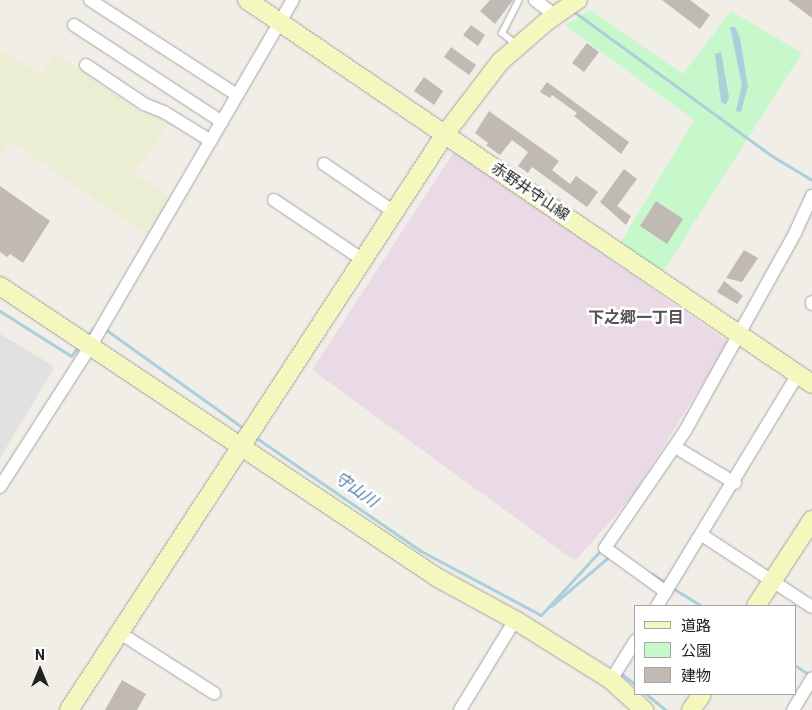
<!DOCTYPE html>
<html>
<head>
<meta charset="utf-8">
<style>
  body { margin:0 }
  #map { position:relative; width:812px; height:710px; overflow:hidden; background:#f1eee7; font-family:Roboto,"Noto Sans JP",sans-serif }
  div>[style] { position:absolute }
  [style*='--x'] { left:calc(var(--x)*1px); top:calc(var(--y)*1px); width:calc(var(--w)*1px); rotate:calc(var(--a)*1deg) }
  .industrial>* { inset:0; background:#e9dae6 }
  .farmland>* { inset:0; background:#eceed4 }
  .park>* { inset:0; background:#c7f8cc }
  .parking>* { inset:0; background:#e1e1e1 }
  .water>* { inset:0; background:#aad0dc }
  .stream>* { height:3px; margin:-1.5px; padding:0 1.5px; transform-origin:1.5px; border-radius:1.5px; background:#aad0dc }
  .building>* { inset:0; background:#c1bab4 }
  .roads { filter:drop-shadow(0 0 1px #a5a5a5) drop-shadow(0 0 1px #a5a5a5) }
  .lane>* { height:6px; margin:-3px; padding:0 3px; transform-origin:3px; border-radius:3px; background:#fff }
  .street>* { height:12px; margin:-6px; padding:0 6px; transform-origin:6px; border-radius:6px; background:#fff }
  .secondary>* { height:18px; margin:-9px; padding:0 9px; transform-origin:9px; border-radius:9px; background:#f4f8be }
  span { translate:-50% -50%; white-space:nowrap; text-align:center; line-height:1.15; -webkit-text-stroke:5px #fff; paint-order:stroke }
  .street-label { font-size:15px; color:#212121 }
  .neighbourhood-label { font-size:16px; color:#545454; font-weight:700 }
  .water-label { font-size:16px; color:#4c78a6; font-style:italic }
  .legend { position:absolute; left:634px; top:605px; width:162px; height:90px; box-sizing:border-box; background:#fff; border:1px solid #a6a6a6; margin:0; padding:6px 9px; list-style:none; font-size:15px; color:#212121 }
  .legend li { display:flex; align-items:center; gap:10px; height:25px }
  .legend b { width:25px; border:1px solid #a6a6a6 }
  .north { position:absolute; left:15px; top:645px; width:50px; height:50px; -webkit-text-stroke:4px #fff; paint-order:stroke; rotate:0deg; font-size:14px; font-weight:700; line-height:20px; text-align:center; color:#212121 }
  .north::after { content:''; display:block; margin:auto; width:18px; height:22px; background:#212121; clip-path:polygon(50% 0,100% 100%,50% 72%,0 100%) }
</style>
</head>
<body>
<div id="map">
  <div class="industrial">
    <i style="clip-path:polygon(455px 150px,728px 342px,635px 493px,575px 561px,312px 370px)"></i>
  </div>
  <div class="farmland">
    <i style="clip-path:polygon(0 49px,40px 75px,56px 53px,138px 110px,170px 123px,133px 173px,171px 197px,148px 236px,10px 141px,0 156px)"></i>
  </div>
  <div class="park">
    <i style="clip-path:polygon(590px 10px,683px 74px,731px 11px,802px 53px,663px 272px,620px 243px,694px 120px,565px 25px)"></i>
  </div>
  <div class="parking">
    <i style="clip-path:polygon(0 334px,55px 367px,0 458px)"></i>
  </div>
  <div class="water">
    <i style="clip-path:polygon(730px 27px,735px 27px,740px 38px,748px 86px,741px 112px,736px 111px,742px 85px)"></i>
    <i style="clip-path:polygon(721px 52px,729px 97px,726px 105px,721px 102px,715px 54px)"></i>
  </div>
  <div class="stream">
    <i style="--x:573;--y:11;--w:246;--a:36.1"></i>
    <i style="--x:772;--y:156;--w:47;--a:31"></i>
    <i style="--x:0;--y:311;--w:84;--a:32.4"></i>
    <i style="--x:71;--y:356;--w:13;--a:-51"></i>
    <i style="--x:105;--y:329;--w:173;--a:35.6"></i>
    <i style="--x:86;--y:337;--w:18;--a:-49"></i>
    <i style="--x:255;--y:437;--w:201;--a:34.5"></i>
    <i style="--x:421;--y:551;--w:136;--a:28.1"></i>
    <i style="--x:541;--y:615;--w:88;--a:-47.3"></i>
    <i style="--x:652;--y:574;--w:17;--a:33"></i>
    <i style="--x:671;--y:587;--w:36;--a:32"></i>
    <i style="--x:551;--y:606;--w:79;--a:-40.4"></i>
    <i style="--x:796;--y:666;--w:18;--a:34"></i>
    <i style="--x:620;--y:673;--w:20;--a:37"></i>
    <i style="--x:646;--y:694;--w:26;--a:39"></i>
  </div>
  <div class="building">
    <i style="clip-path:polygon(490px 0,513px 0,495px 24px,480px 11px)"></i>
    <i style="clip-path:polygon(662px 0,690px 0,710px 15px,700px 29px)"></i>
    <i style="clip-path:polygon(788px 0,812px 0,812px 18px)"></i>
    <i style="clip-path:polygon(471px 25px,485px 35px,478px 46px,463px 35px)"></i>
    <i style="clip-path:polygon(587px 43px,599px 52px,584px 72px,572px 63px)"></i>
    <i style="clip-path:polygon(451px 47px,476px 65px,469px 75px,444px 57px)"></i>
    <i style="clip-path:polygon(424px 77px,443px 91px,434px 105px,414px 91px)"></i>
    <i style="clip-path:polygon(547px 82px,629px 142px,621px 154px,574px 116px,577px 113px,552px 95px,550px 98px,540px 92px)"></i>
    <i style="clip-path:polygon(489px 111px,559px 161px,552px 170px,570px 184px,576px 176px,598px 192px,587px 207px,532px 167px,528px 173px,518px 166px,528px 152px,512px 140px,500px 155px,486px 145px,488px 143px,475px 133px)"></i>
    <i style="clip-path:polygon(624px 169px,637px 179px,617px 206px,631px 216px,626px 225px,600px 202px)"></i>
    <i style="clip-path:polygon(0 186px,50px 221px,23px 263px,10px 254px,7px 257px,0 252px)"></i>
    <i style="clip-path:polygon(656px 201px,683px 219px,667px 244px,640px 226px)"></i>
    <i style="clip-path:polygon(744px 250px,758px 258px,742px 282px,726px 278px)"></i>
    <i style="clip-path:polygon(724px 281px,743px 296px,737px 304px,717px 292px)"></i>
    <i style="clip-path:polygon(122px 680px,146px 694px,137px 710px,105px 710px)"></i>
  </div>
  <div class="roads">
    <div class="lane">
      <i style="--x:518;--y:46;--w:21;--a:-141"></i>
      <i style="--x:502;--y:33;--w:37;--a:-63"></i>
    </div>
    <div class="street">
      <i style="--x:90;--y:0;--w:175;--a:32.9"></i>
      <i style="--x:535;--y:0;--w:24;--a:38"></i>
      <i style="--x:74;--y:25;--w:177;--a:33.2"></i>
      <i style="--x:86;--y:65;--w:70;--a:33.9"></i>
      <i style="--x:144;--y:104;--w:22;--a:22"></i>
      <i style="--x:164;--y:112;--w:55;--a:31.7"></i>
      <i style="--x:324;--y:164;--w:85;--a:34.4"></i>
      <i style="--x:274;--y:200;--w:107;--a:34"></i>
      <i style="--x:812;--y:302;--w:2;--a:90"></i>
      <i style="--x:675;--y:447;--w:70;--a:31"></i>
      <i style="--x:0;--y:487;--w:166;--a:-57.3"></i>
      <i style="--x:90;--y:347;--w:402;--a:-59.7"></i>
      <i style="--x:702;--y:535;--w:131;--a:33.2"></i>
      <i style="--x:666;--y:592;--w:75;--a:-144.2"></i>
      <i style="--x:605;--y:548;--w:142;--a:-55.6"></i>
      <i style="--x:685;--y:431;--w:227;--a:-60.9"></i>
      <i style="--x:795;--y:233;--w:41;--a:-65.3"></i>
      <i style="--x:657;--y:606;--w:271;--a:-58.7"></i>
      <i style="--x:120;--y:633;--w:112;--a:32.6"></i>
      <i style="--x:611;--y:680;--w:47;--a:-58"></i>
      <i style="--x:460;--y:710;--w:105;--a:-58.6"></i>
      <i style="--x:793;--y:710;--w:37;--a:-59"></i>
    </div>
    <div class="secondary">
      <i style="--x:247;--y:0;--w:683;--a:34.2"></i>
      <i style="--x:0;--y:286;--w:526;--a:33.69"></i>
      <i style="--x:438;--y:578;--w:88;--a:28.6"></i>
      <i style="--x:515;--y:620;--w:113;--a:32"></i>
      <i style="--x:611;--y:680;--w:45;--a:42.3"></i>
      <i style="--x:756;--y:606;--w:103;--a:-56.9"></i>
      <i style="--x:69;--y:710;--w:688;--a:-56.86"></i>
      <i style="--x:445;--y:134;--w:91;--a:-52.6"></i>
      <i style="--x:500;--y:62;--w:61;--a:-41"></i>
      <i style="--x:546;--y:22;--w:39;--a:-35"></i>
      <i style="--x:691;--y:710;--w:19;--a:-55"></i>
    </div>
  </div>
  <div class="street-label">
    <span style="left:530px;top:192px;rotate:34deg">赤野井守山線</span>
  </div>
  <div class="neighbourhood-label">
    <span style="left:636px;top:318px">下之郷一丁目</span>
  </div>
  <div class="water-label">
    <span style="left:356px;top:490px;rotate:35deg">守山川</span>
  </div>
  <ul class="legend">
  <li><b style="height:6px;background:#f4f8be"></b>道路</li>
  <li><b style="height:14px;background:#c7f8cc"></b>公園</li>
  <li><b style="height:14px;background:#c1bab4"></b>建物</li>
  </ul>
  <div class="north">N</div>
</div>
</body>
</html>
